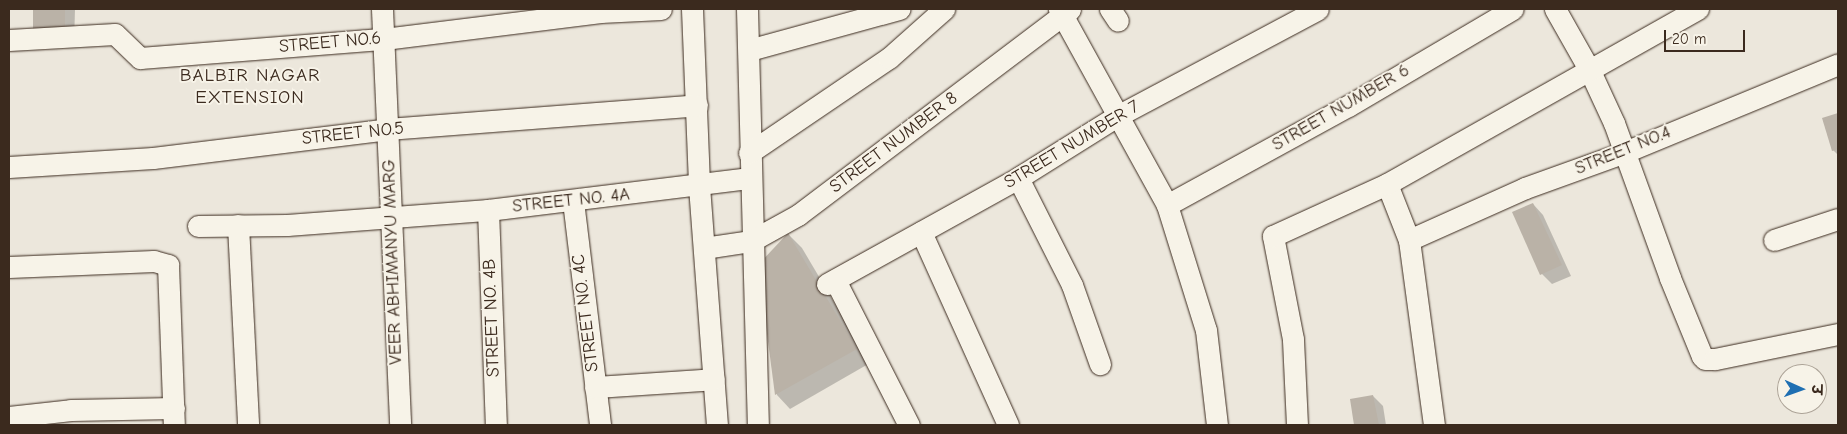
<!DOCTYPE html>
<html>
<head>
<meta charset="utf-8">
<style>
  body { margin:0 }
  #map { position:relative; width:1847px; height:434px; overflow:hidden; background:#ece7dc; font-family:"Comic Neue","Playpen Sans Deva",sans-serif }
  div>[style] { position:absolute }
  [style*='--x'] { left:calc(var(--x)*1px); top:calc(var(--y)*1px); width:calc(var(--w)*1px); rotate:calc(var(--a)*1deg) }
  .shadow>* { inset:0; background:#0003 }
  .building>* { inset:0; background:#bab2a7 }
  .roads { filter:drop-shadow(0 0 1px #3b2a1e) drop-shadow(0 0 1px #3b2a1e) }
  .street>* { height:21px; margin:-10.5px; padding:0 10.5px; transform-origin:10.5px; border-radius:10.5px; background:#f7f3e8 }
  span { translate:-50% -50%; white-space:nowrap; text-align:center; line-height:1.15; -webkit-text-stroke:4px #f7f3e8; paint-order:stroke }
  .street-label { font-size:18px; color:#3b2a1e }
  .neighbourhood-label { font-size:19px; color:#3b2a1e; letter-spacing:1px }
  .frame { position:absolute; inset:0; border:10px solid #3b2a1e; pointer-events:none }
  .north { position:absolute; left:1777px; top:364px; width:50px; height:50px; box-sizing:border-box; background:#f7f3e8; border:1px solid #aca397; border-radius:50%; rotate:92deg; font-size:14px; font-weight:700; line-height:20px; text-align:center; color:#3b2a1e }
  .north::after { content:''; display:block; margin:auto; width:18px; height:22px; background:#1f6fb2; clip-path:polygon(50% 0,100% 100%,50% 72%,0 100%) }
  .scale { position:absolute; left:1664px; top:30px; width:81px; height:22px; box-sizing:border-box; border:2px solid #3b2a1e; border-top:0; padding-left:6px; font-size:15px; line-height:18px; white-space:nowrap; color:#3b2a1e; -webkit-text-stroke:4px #f7f3e8; paint-order:stroke }
</style>
</head>
<body>
<div id="map">
  <div class="shadow">
    <i style="clip-path:polygon(35px 9px,75px 9px,74px 45px,34px 34px)"></i>
    <i style="clip-path:polygon(1838px 114px,1838px 155px,1833px 150px,1823px 119px)"></i>
    <i style="clip-path:polygon(1533px 204px,1543px 215px,1571px 276px,1552px 284px,1542px 274px)"></i>
    <i style="clip-path:polygon(788px 234px,802px 248px,870px 363px,790px 409px,777px 395px,760px 265px)"></i>
    <i style="clip-path:polygon(1373px 396px,1383px 406px,1386px 425px,1355px 425px,1351px 400px)"></i>
  </div>
  <div class="building">
    <i style="clip-path:polygon(33px 9px,65px 9px,65px 35px,33px 34px)"></i>
    <i style="clip-path:polygon(1838px 113px,1838px 149px,1832px 151px,1822px 118px)"></i>
    <i style="clip-path:polygon(1533px 203px,1562px 265px,1540px 275px,1512px 212px)"></i>
    <i style="clip-path:polygon(788px 233px,857px 349px,775px 395px,758px 265px)"></i>
    <i style="clip-path:polygon(1373px 395px,1379px 425px,1354px 425px,1350px 399px)"></i>
  </div>
  <div class="roads">
    <div class="street">
      <i style="--x:382;--y:9;--w:416;--a:87.5"></i>
      <i style="--x:692;--y:9;--w:177;--a:87.7"></i>
      <i style="--x:699;--y:186;--w:240;--a:85.7"></i>
      <i style="--x:747;--y:9;--w:416;--a:88.5"></i>
      <i style="--x:1059;--y:9;--w:224;--a:61.1"></i>
      <i style="--x:1167;--y:205;--w:131;--a:72.7"></i>
      <i style="--x:1206;--y:330;--w:96;--a:83.4"></i>
      <i style="--x:1110;--y:9;--w:14;--a:56"></i>
      <i style="--x:1555;--y:9;--w:69;--a:60.5"></i>
      <i style="--x:1589;--y:69;--w:60;--a:65.2"></i>
      <i style="--x:1614;--y:123;--w:165;--a:70.1"></i>
      <i style="--x:1670;--y:278;--w:84;--a:67.7"></i>
      <i style="--x:1702;--y:356;--w:4;--a:45"></i>
      <i style="--x:1705;--y:359;--w:10;--a:0"></i>
      <i style="--x:1715;--y:359;--w:126;--a:-11.5"></i>
      <i style="--x:9;--y:40;--w:106;--a:-3.2"></i>
      <i style="--x:115;--y:34;--w:35;--a:44"></i>
      <i style="--x:140;--y:58;--w:245;--a:-4.5"></i>
      <i style="--x:384;--y:39;--w:218;--a:-7.1"></i>
      <i style="--x:600;--y:12;--w:61;--a:-2.8"></i>
      <i style="--x:749;--y:50;--w:156;--a:-15.3"></i>
      <i style="--x:749;--y:153;--w:169;--a:-34.2"></i>
      <i style="--x:889;--y:58;--w:74;--a:-41.7"></i>
      <i style="--x:9;--y:167;--w:144;--a:-3.6"></i>
      <i style="--x:153;--y:158;--w:237;--a:-7"></i>
      <i style="--x:388;--y:129;--w:310;--a:-4.4"></i>
      <i style="--x:1018;--y:178;--w:120;--a:63.2"></i>
      <i style="--x:1072;--y:285;--w:84;--a:70.5"></i>
      <i style="--x:1387;--y:184;--w:60;--a:68.6"></i>
      <i style="--x:1409;--y:240;--w:187;--a:82.3"></i>
      <i style="--x:573;--y:201;--w:226;--a:83.1"></i>
      <i style="--x:1167;--y:205;--w:206;--a:-28.7"></i>
      <i style="--x:1348;--y:106;--w:191;--a:-30.5"></i>
      <i style="--x:488;--y:210;--w:215;--a:87.9"></i>
      <i style="--x:238;--y:225;--w:200;--a:87.1"></i>
      <i style="--x:198;--y:226;--w:89;--a:-0.6"></i>
      <i style="--x:287;--y:225;--w:202;--a:-4.3"></i>
      <i style="--x:488;--y:210;--w:264;--a:-7"></i>
      <i style="--x:921;--y:232;--w:212;--a:65.7"></i>
      <i style="--x:1409;--y:240;--w:127;--a:-24.1"></i>
      <i style="--x:1525;--y:188;--w:106;--a:-19.8"></i>
      <i style="--x:1625;--y:152;--w:230;--a:-22.4"></i>
      <i style="--x:1774;--y:240;--w:67;--a:-18.2"></i>
      <i style="--x:704;--y:248;--w:48;--a:-8.5"></i>
      <i style="--x:751;--y:241;--w:54;--a:-29"></i>
      <i style="--x:798;--y:215;--w:341;--a:-37.1"></i>
      <i style="--x:9;--y:267;--w:145;--a:-2.4"></i>
      <i style="--x:154;--y:261;--w:15;--a:16"></i>
      <i style="--x:168;--y:265;--w:160;--a:87.9"></i>
      <i style="--x:835;--y:280;--w:163;--a:63"></i>
      <i style="--x:827;--y:284;--w:218;--a:-29"></i>
      <i style="--x:1018;--y:178;--w:119;--a:-32"></i>
      <i style="--x:1119;--y:115;--w:225;--a:-28"></i>
      <i style="--x:595;--y:387;--w:119;--a:-3.8"></i>
      <i style="--x:9;--y:417;--w:62;--a:-6.4"></i>
      <i style="--x:71;--y:410;--w:103;--a:-1.1"></i>
      <i style="--x:1297;--y:425;--w:86;--a:-92.7"></i>
      <i style="--x:1293;--y:339;--w:105;--a:-101"></i>
      <i style="--x:1273;--y:236;--w:125;--a:-24.5"></i>
      <i style="--x:1387;--y:184;--w:357;--a:-29.4"></i>
    </div>
  </div>
  <div class="street-label">
    <span style="left:330px;top:43px;rotate:-5deg">STREET NO.6</span>
    <span style="left:1341px;top:108px;rotate:-30deg">STREET NUMBER 6</span>
    <span style="left:353px;top:134px;rotate:-6deg">STREET NO.5</span>
    <span style="left:894px;top:143px;rotate:-37deg">STREET NUMBER 8</span>
    <span style="left:1072px;top:145px;rotate:-31deg">STREET NUMBER 7</span>
    <span style="left:1623px;top:151px;rotate:-22deg">STREET NO.4</span>
    <span style="left:571px;top:201px;rotate:-6deg">STREET NO. 4A</span>
    <span style="left:393px;top:262px;rotate:-92deg">VEER ABHIMANYU MARG</span>
    <span style="left:586px;top:313px;rotate:-97deg">STREET NO. 4C</span>
    <span style="left:492px;top:318px;rotate:-92deg">STREET NO. 4B</span>
  </div>
  <div class="neighbourhood-label">
    <span style="left:250px;top:87px">BALBIR NAGAR<br>EXTENSION</span>
  </div>
  <div class="frame"></div>
  <div class="north">उ</div>
  <div class="scale">20 m</div>
</div>
</body>
</html>
